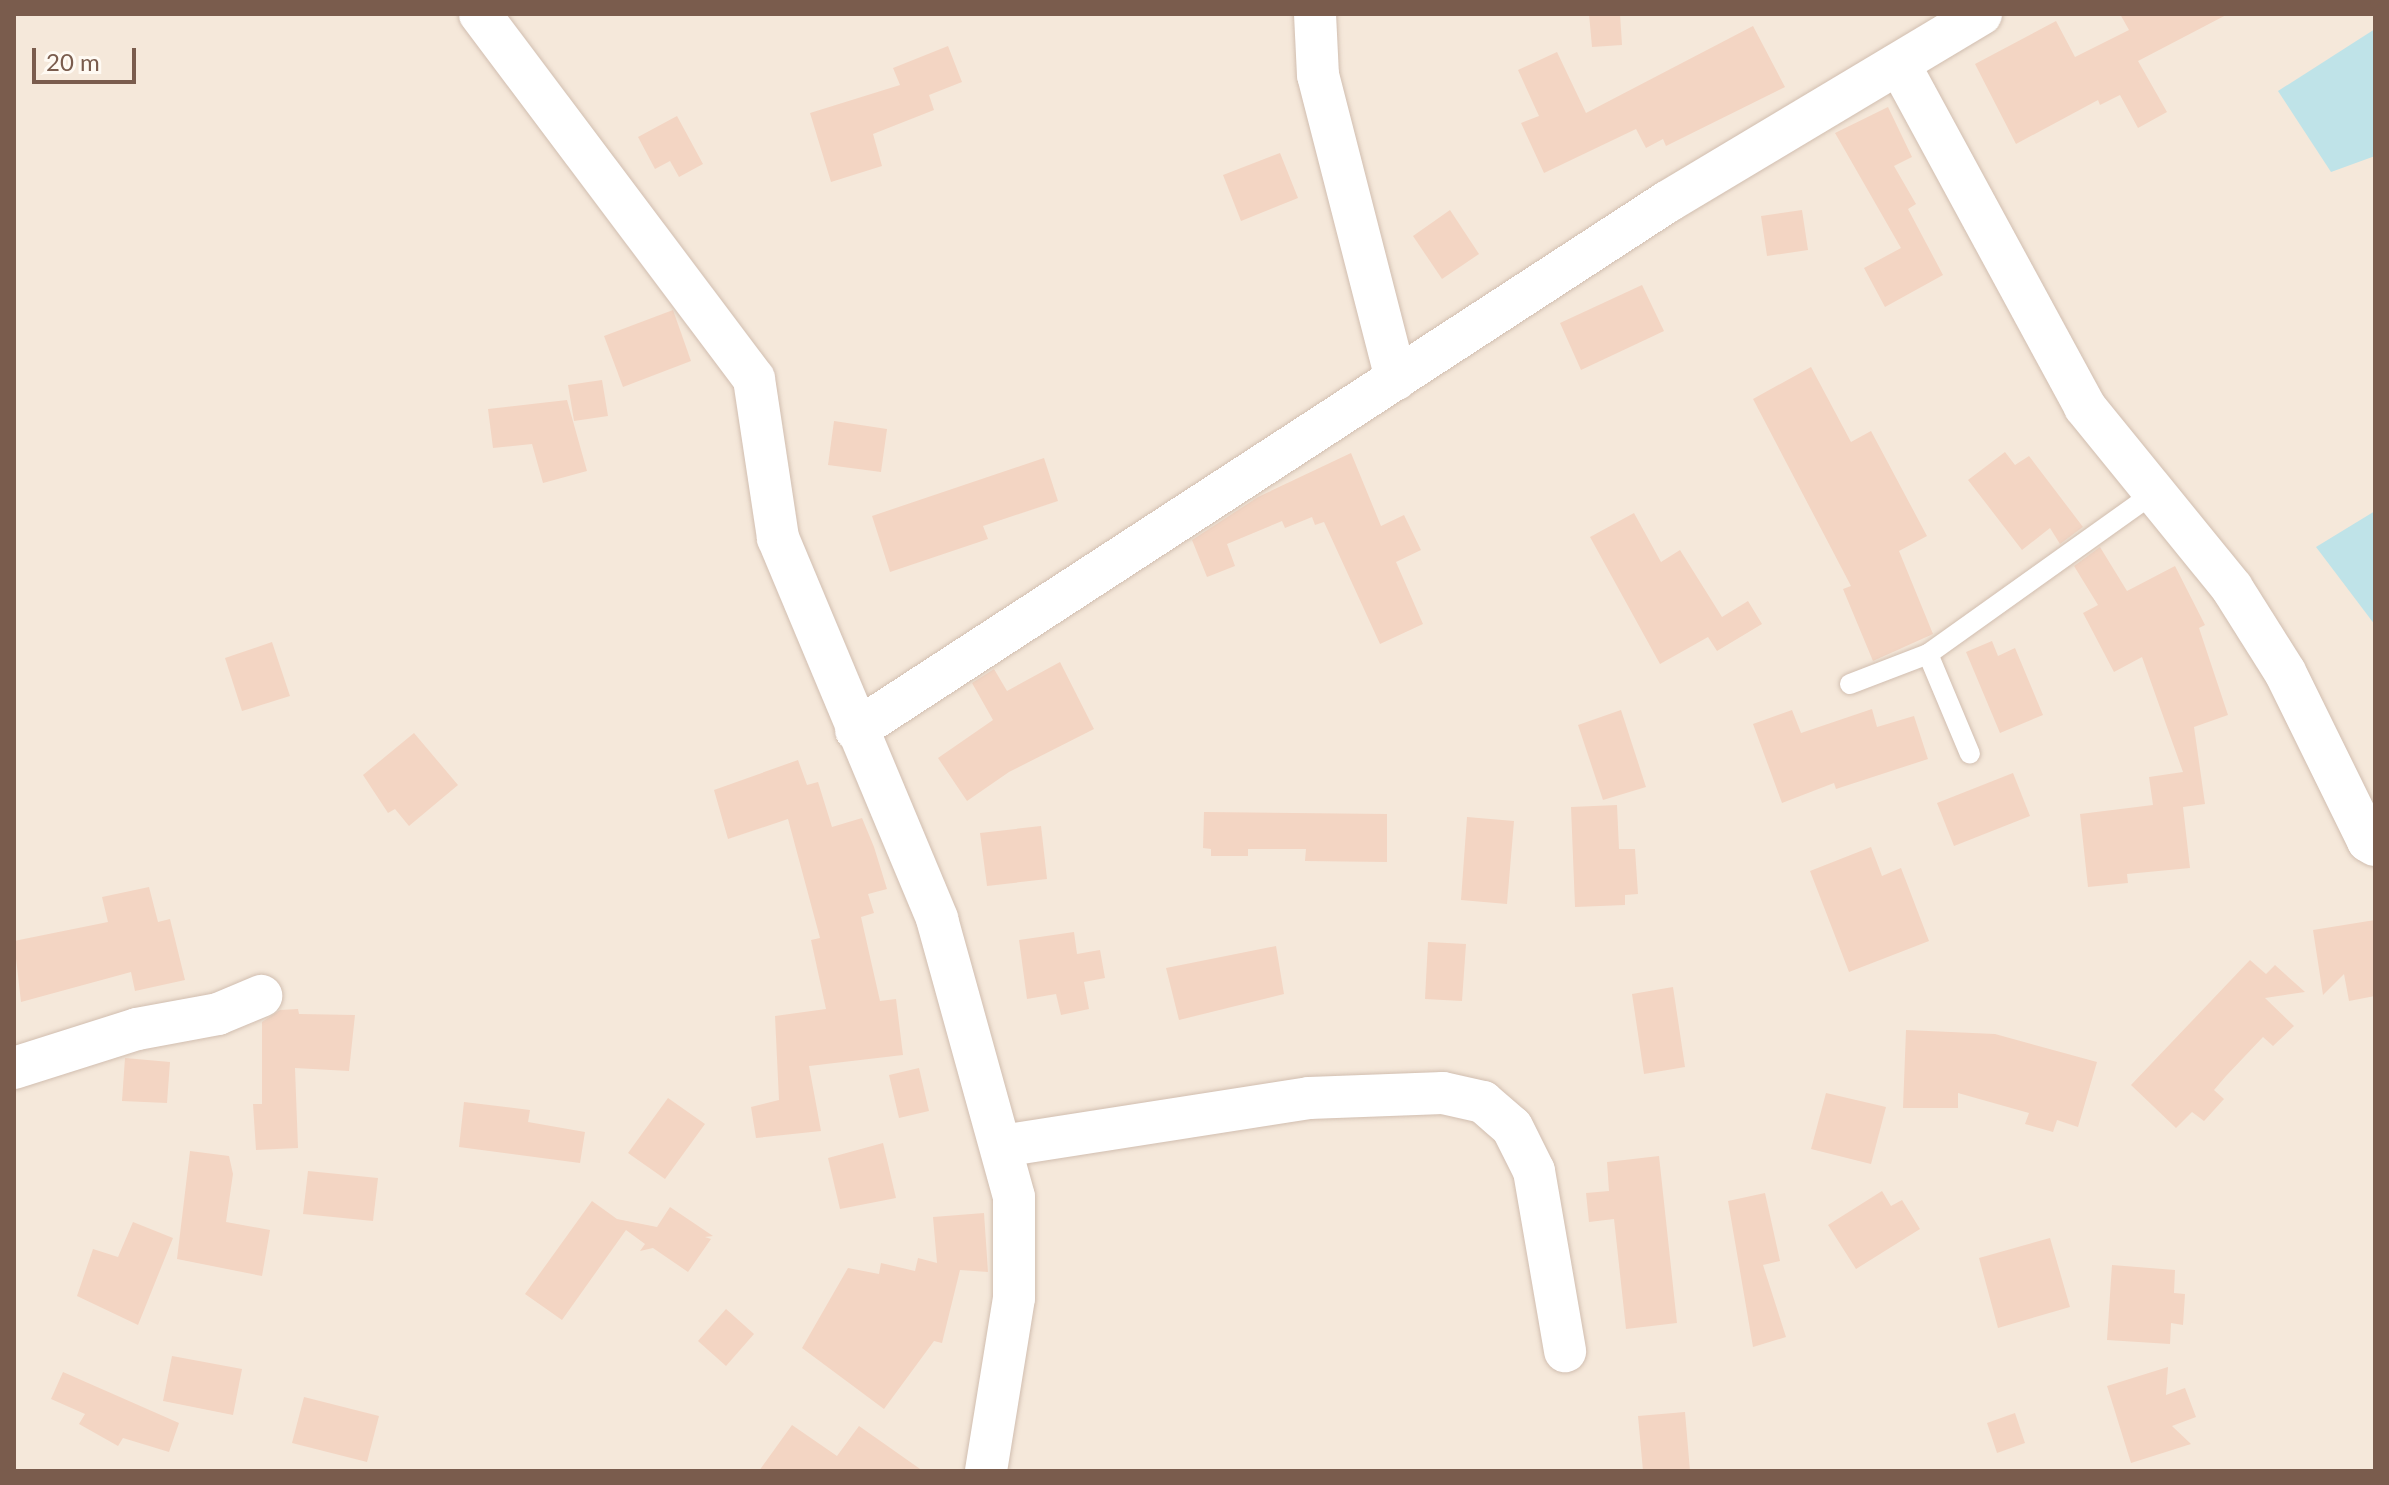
<!DOCTYPE html>
<html>
<head>
<meta charset="utf-8">
<style>
  body { margin:0 }
  #map { position:relative; width:2389px; height:1485px; overflow:hidden; background:#fdf6ec; font-family:Lato,sans-serif }
  div>[style] { position:absolute }
  [style*='--x'] { left:calc(var(--x)*1px); top:calc(var(--y)*1px); width:calc(var(--w)*1px); rotate:calc(var(--a)*1deg) }
  .residential>* { inset:0; background:#f5e8da }
  .water>* { inset:0; background:#bfe3e8 }
  .building>* { inset:0; background:#f3d5c3 }
  .roads { filter:drop-shadow(0 0 2px #d1beb0) drop-shadow(0 0 2px #d1beb0) }
  .service>* { height:20px; margin:-10px; padding:0 10px; transform-origin:10px; border-radius:10px; background:#fff }
  .minor>* { height:42px; margin:-21px; padding:0 21px; transform-origin:21px; border-radius:21px; background:#fff }
  span { translate:-50% -50%; white-space:nowrap; text-align:center; line-height:1.15; -webkit-text-stroke:6px #fffaf3; paint-order:stroke }
  .frame { position:absolute; inset:0; border:16px solid #7a5c4d; pointer-events:none }
  .scale { position:absolute; left:32px; top:48px; width:104px; height:36px; box-sizing:border-box; border:4px solid #7a5c4d; border-top:0; padding-left:10px; font-size:24px; line-height:28px; white-space:nowrap; color:#7a5c4d; -webkit-text-stroke:6px #fffaf3; paint-order:stroke }
</style>
</head>
<body>
<div id="map">
  <div class="residential">
    <i style="clip-path:polygon(14px 14px,2375px 14px,2375px 1471px,14px 1471px)"></i>
  </div>
  <div class="water">
    <i style="clip-path:polygon(2375px 29px,2375px 156px,2331px 172px,2278px 91px)"></i>
    <i style="clip-path:polygon(2375px 511px,2375px 625px,2316px 547px)"></i>
  </div>
  <div class="building">
    <i style="clip-path:polygon(1589px 14px,1620px 14px,1622px 45px,1592px 47px)"></i>
    <i style="clip-path:polygon(2120px 14px,2228px 14px,2138px 61px,2167px 112px,2138px 128px,2120px 95px,2100px 105px,2098px 100px,2016px 144px,1975px 64px,2056px 21px,2075px 57px,2129px 30px)"></i>
    <i style="clip-path:polygon(1753px 26px,1785px 87px,1666px 146px,1663px 139px,1646px 148px,1636px 129px,1544px 173px,1521px 123px,1539px 116px,1518px 70px,1557px 52px,1586px 113px)"></i>
    <i style="clip-path:polygon(948px 46px,962px 82px,929px 95px,934px 110px,873px 134px,882px 166px,831px 182px,810px 113px,900px 85px,893px 68px)"></i>
    <i style="clip-path:polygon(1888px 107px,1912px 157px,1894px 166px,1916px 204px,1908px 209px,1943px 275px,1885px 307px,1864px 268px,1901px 248px,1835px 133px)"></i>
    <i style="clip-path:polygon(677px 116px,703px 164px,679px 177px,670px 161px,655px 169px,638px 137px)"></i>
    <i style="clip-path:polygon(1280px 153px,1298px 198px,1241px 221px,1223px 175px)"></i>
    <i style="clip-path:polygon(1450px 210px,1479px 254px,1442px 279px,1413px 236px)"></i>
    <i style="clip-path:polygon(1802px 210px,1808px 250px,1767px 256px,1761px 216px)"></i>
    <i style="clip-path:polygon(1642px 285px,1664px 331px,1581px 370px,1560px 323px)"></i>
    <i style="clip-path:polygon(673px 310px,691px 361px,623px 387px,604px 336px)"></i>
    <i style="clip-path:polygon(1811px 367px,1851px 442px,1871px 431px,1927px 536px,1899px 551px,1933px 634px,1873px 661px,1843px 589px,1851px 586px,1753px 399px)"></i>
    <i style="clip-path:polygon(602px 380px,608px 416px,574px 421px,568px 385px)"></i>
    <i style="clip-path:polygon(567px 400px,587px 471px,543px 483px,532px 444px,493px 448px,488px 409px)"></i>
    <i style="clip-path:polygon(834px 421px,887px 429px,881px 472px,828px 465px)"></i>
    <i style="clip-path:polygon(2005px 452px,2015px 465px,2029px 456px,2083px 527px,2060px 544px,2050px 528px,2022px 550px,1968px 480px)"></i>
    <i style="clip-path:polygon(1351px 453px,1381px 526px,1404px 515px,1421px 550px,1396px 562px,1423px 624px,1380px 644px,1324px 522px,1315px 525px,1312px 517px,1285px 528px,1282px 521px,1227px 544px,1235px 566px,1207px 577px,1192px 540px,1258px 497px)"></i>
    <i style="clip-path:polygon(1044px 458px,1058px 501px,983px 526px,988px 539px,890px 572px,872px 516px)"></i>
    <i style="clip-path:polygon(1634px 513px,1661px 562px,1680px 550px,1722px 617px,1748px 601px,1762px 624px,1717px 651px,1708px 637px,1660px 664px,1590px 537px)"></i>
    <i style="clip-path:polygon(2100px 547px,2127px 591px,2175px 566px,2205px 625px,2199px 628px,2228px 715px,2194px 727px,2205px 804px,2183px 807px,2190px 868px,2127px 874px,2128px 883px,2088px 887px,2080px 814px,2153px 805px,2149px 777px,2183px 772px,2142px 657px,2114px 672px,2083px 613px,2098px 605px,2074px 566px)"></i>
    <i style="clip-path:polygon(1992px 641px,1998px 656px,2015px 648px,2043px 715px,2000px 733px,1966px 652px)"></i>
    <i style="clip-path:polygon(272px 642px,290px 696px,242px 711px,225px 658px)"></i>
    <i style="clip-path:polygon(1060px 662px,1094px 729px,1009px 772px,967px 801px,938px 758px,993px 720px,972px 683px,994px 669px,1007px 691px)"></i>
    <i style="clip-path:polygon(1872px 709px,1877px 727px,1914px 716px,1928px 759px,1836px 789px,1834px 783px,1782px 803px,1753px 724px,1792px 710px,1801px 733px)"></i>
    <i style="clip-path:polygon(1621px 710px,1646px 787px,1603px 800px,1578px 725px)"></i>
    <i style="clip-path:polygon(414px 733px,458px 785px,409px 826px,395px 809px,388px 813px,363px 775px)"></i>
    <i style="clip-path:polygon(798px 760px,807px 785px,818px 782px,832px 827px,862px 818px,874px 847px,887px 889px,868px 894px,874px 913px,861px 917px,880px 1001px,896px 999px,903px 1055px,809px 1066px,821px 1131px,756px 1138px,751px 1107px,779px 1100px,775px 1016px,826px 1009px,811px 940px,820px 938px,788px 819px,728px 839px,714px 790px)"></i>
    <i style="clip-path:polygon(2013px 773px,2030px 816px,1954px 846px,1937px 803px)"></i>
    <i style="clip-path:polygon(1617px 805px,1619px 849px,1635px 849px,1638px 894px,1625px 895px,1625px 905px,1575px 907px,1571px 807px)"></i>
    <i style="clip-path:polygon(1204px 812px,1387px 814px,1387px 862px,1305px 861px,1306px 849px,1248px 849px,1248px 856px,1211px 856px,1211px 849px,1203px 848px)"></i>
    <i style="clip-path:polygon(1467px 817px,1514px 821px,1507px 904px,1461px 900px)"></i>
    <i style="clip-path:polygon(1041px 826px,1047px 879px,987px 886px,980px 833px)"></i>
    <i style="clip-path:polygon(1871px 847px,1882px 876px,1901px 868px,1929px 941px,1849px 972px,1810px 871px)"></i>
    <i style="clip-path:polygon(149px 887px,158px 922px,170px 919px,185px 980px,135px 991px,131px 972px,21px 1002px,14px 941px,108px 922px,102px 897px)"></i>
    <i style="clip-path:polygon(2375px 920px,2375px 996px,2349px 1001px,2344px 974px,2323px 995px,2313px 930px)"></i>
    <i style="clip-path:polygon(1074px 932px,1077px 954px,1100px 950px,1105px 978px,1084px 982px,1089px 1009px,1061px 1015px,1056px 994px,1027px 999px,1019px 940px)"></i>
    <i style="clip-path:polygon(1428px 942px,1466px 944px,1462px 1001px,1425px 999px)"></i>
    <i style="clip-path:polygon(1276px 946px,1284px 994px,1179px 1020px,1166px 968px)"></i>
    <i style="clip-path:polygon(2250px 960px,2266px 974px,2275px 965px,2305px 992px,2265px 998px,2294px 1026px,2273px 1046px,2263px 1037px,2226px 1076px,2214px 1090px,2224px 1099px,2204px 1121px,2192px 1112px,2176px 1128px,2131px 1085px)"></i>
    <i style="clip-path:polygon(1673px 987px,1685px 1067px,1644px 1074px,1632px 994px)"></i>
    <i style="clip-path:polygon(298px 1009px,299px 1014px,355px 1015px,349px 1071px,295px 1068px,298px 1148px,256px 1150px,253px 1104px,262px 1104px,262px 1022px,280px 1010px)"></i>
    <i style="clip-path:polygon(1906px 1030px,1995px 1034px,2097px 1062px,2078px 1127px,2057px 1120px,2053px 1132px,2025px 1124px,2029px 1113px,1958px 1093px,1958px 1108px,1903px 1108px)"></i>
    <i style="clip-path:polygon(125px 1058px,170px 1062px,167px 1103px,122px 1101px)"></i>
    <i style="clip-path:polygon(919px 1068px,929px 1111px,899px 1118px,889px 1075px)"></i>
    <i style="clip-path:polygon(1826px 1093px,1886px 1107px,1871px 1164px,1811px 1149px)"></i>
    <i style="clip-path:polygon(668px 1098px,705px 1124px,665px 1179px,628px 1153px)"></i>
    <i style="clip-path:polygon(464px 1102px,530px 1110px,528px 1122px,585px 1132px,580px 1163px,459px 1147px)"></i>
    <i style="clip-path:polygon(883px 1143px,896px 1198px,840px 1209px,828px 1158px)"></i>
    <i style="clip-path:polygon(190px 1151px,229px 1156px,233px 1174px,226px 1222px,270px 1230px,262px 1276px,177px 1259px)"></i>
    <i style="clip-path:polygon(1659px 1156px,1677px 1323px,1626px 1329px,1614px 1219px,1589px 1222px,1586px 1193px,1609px 1191px,1607px 1162px)"></i>
    <i style="clip-path:polygon(308px 1171px,378px 1178px,373px 1221px,303px 1214px)"></i>
    <i style="clip-path:polygon(1882px 1191px,1891px 1206px,1902px 1200px,1920px 1229px,1856px 1269px,1828px 1225px)"></i>
    <i style="clip-path:polygon(1765px 1193px,1780px 1261px,1763px 1265px,1786px 1337px,1753px 1347px,1728px 1201px)"></i>
    <i style="clip-path:polygon(592px 1201px,617px 1219px,657px 1227px,670px 1207px,713px 1236px,705px 1237px,711px 1239px,688px 1272px,653px 1248px,640px 1251px,645px 1244px,626px 1230px,562px 1320px,525px 1294px)"></i>
    <i style="clip-path:polygon(984px 1213px,988px 1272px,960px 1270px,942px 1343px,934px 1341px,884px 1409px,802px 1348px,848px 1268px,879px 1274px,881px 1263px,915px 1271px,918px 1258px,937px 1263px,933px 1217px)"></i>
    <i style="clip-path:polygon(133px 1222px,173px 1238px,138px 1325px,77px 1296px,93px 1249px,118px 1257px)"></i>
    <i style="clip-path:polygon(2050px 1238px,2070px 1307px,1998px 1328px,1979px 1258px)"></i>
    <i style="clip-path:polygon(2112px 1265px,2175px 1270px,2174px 1293px,2185px 1294px,2183px 1325px,2171px 1323px,2170px 1344px,2107px 1340px)"></i>
    <i style="clip-path:polygon(726px 1309px,754px 1334px,726px 1366px,698px 1341px)"></i>
    <i style="clip-path:polygon(172px 1356px,242px 1369px,233px 1415px,163px 1401px)"></i>
    <i style="clip-path:polygon(2168px 1367px,2166px 1395px,2185px 1388px,2196px 1417px,2172px 1426px,2191px 1444px,2131px 1463px,2107px 1386px)"></i>
    <i style="clip-path:polygon(63px 1372px,179px 1423px,169px 1452px,123px 1438px,118px 1446px,79px 1424px,85px 1414px,51px 1399px)"></i>
    <i style="clip-path:polygon(304px 1397px,379px 1416px,367px 1462px,292px 1443px)"></i>
    <i style="clip-path:polygon(1685px 1412px,1690px 1471px,1643px 1471px,1638px 1416px)"></i>
    <i style="clip-path:polygon(2015px 1413px,2025px 1443px,1997px 1453px,1987px 1423px)"></i>
    <i style="clip-path:polygon(792px 1425px,837px 1456px,859px 1426px,923px 1471px,759px 1471px)"></i>
  </div>
  <div class="roads">
    <div class="service">
      <i style="--x:1928;--y:654;--w:108;--a:67.2"></i>
      <i style="--x:1850;--y:684;--w:84;--a:-21"></i>
      <i style="--x:1928;--y:654;--w:277;--a:-35.5"></i>
    </div>
    <div class="minor">
      <i style="--x:480;--y:14;--w:456;--a:53.1"></i>
      <i style="--x:754;--y:379;--w:161;--a:81.4"></i>
      <i style="--x:778;--y:538;--w:413;--a:67.3"></i>
      <i style="--x:937;--y:919;--w:288;--a:74.5"></i>
      <i style="--x:1014;--y:1197;--w:101;--a:90"></i>
      <i style="--x:1014;--y:1298;--w:175;--a:99.2"></i>
      <i style="--x:1315;--y:14;--w:61;--a:87.2"></i>
      <i style="--x:1318;--y:75;--w:314;--a:75.6"></i>
      <i style="--x:1899;--y:64;--w:390;--a:61.5"></i>
      <i style="--x:2085;--y:407;--w:233;--a:50.9"></i>
      <i style="--x:2232;--y:588;--w:99;--a:57.8"></i>
      <i style="--x:2285;--y:672;--w:188;--a:63.8"></i>
      <i style="--x:2368;--y:841;--w:8;--a:30"></i>
      <i style="--x:856;--y:730;--w:968;--a:-33.07"></i>
      <i style="--x:1667;--y:202;--w:366;--a:-30.9"></i>
      <i style="--x:14;--y:1068;--w:129;--a:-17.6"></i>
      <i style="--x:137;--y:1029;--w:82;--a:-10.5"></i>
      <i style="--x:218;--y:1014;--w:47;--a:-22.7"></i>
      <i style="--x:1002;--y:1146;--w:311;--a:-8.9"></i>
      <i style="--x:1309;--y:1098;--w:134;--a:-2.1"></i>
      <i style="--x:1443;--y:1093;--w:41;--a:12.7"></i>
      <i style="--x:1483;--y:1102;--w:38;--a:41"></i>
      <i style="--x:1512;--y:1127;--w:49;--a:63.4"></i>
      <i style="--x:1534;--y:1171;--w:183;--a:80.2"></i>
    </div>
  </div>
  <div class="frame"></div>
  <div class="scale">20 m</div>
</div>
</body>
</html>
